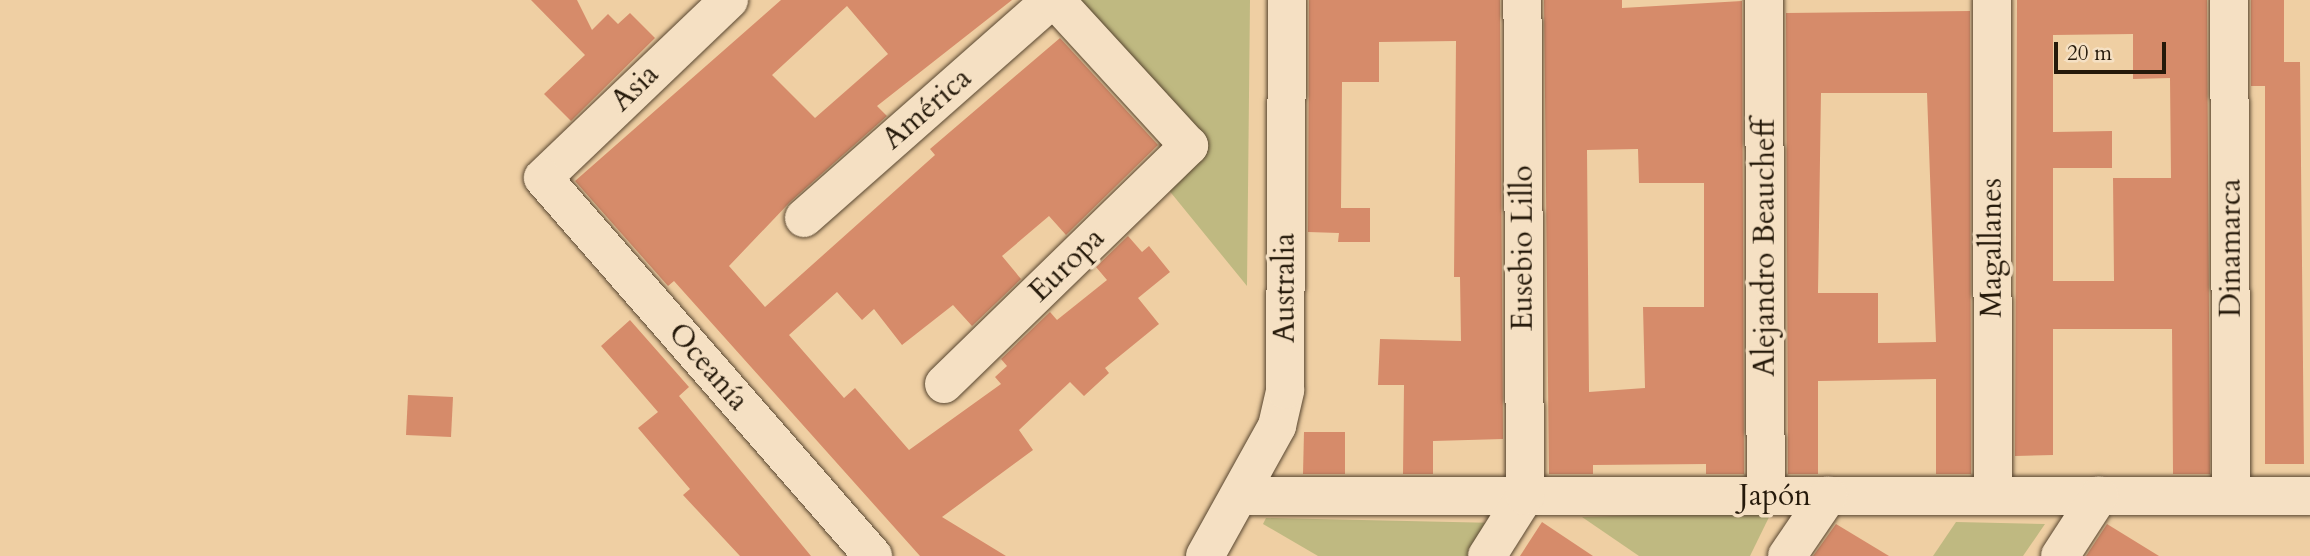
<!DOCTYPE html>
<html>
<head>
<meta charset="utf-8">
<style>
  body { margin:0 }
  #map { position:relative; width:2310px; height:556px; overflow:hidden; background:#efcfa3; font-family:Cardo,serif }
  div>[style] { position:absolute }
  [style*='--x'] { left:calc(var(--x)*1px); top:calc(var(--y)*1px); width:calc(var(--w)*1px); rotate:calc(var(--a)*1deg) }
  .green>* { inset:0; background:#bfb981 }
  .building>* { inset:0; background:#d68b6a }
  .roads { filter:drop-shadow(0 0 2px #584630) drop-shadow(0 0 2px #584630) }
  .minor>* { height:38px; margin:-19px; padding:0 19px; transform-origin:19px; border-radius:19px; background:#f5e0c3 }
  span { translate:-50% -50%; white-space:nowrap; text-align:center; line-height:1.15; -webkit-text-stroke:7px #f5e0c3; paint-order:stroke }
  .street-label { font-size:30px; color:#25190a }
  .scale { position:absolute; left:2054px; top:42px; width:112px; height:32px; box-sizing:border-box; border:4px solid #25190a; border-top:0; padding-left:9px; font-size:21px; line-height:24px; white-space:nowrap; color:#25190a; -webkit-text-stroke:5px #f5e0c3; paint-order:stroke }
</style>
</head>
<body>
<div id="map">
  <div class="green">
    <i style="clip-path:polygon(1066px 0,1250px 0,1247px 286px,1163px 183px,1197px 138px)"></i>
    <i style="clip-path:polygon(1772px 511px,1750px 556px,1639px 556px,1582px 517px)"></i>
    <i style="clip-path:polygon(1266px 518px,1498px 523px,1476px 556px,1318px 556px,1263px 524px)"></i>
    <i style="clip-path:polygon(1956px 522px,2045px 524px,2023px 556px,1933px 556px)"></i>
  </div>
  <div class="building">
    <i style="clip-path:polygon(531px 0,577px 0,592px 30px,608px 14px,618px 24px,630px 13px,655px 38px,571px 121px,544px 94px,585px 55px)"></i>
    <i style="clip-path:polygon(evenodd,781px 0,1012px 0,877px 106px,887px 116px,790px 202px,729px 266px,765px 307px,935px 155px,930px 149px,1060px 38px,1158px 145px,1066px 235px,1049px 216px,1002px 256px,1021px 279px,972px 326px,953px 305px,902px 345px,874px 309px,862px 320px,837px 292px,789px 335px,844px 398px,855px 388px,909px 450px,1001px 384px,995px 377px,1007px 366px,1001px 359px,1050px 312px,1057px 320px,1107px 280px,1096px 267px,1128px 236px,1142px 252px,1149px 246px,1170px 272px,1138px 298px,1159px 324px,1105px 368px,1109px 373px,1084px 396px,1070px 382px,1019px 430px,1033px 450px,942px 517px,1006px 556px,920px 556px,674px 281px,668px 286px,575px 181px,781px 0,847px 6px,888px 54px,815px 118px,772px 75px,847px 6px)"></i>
    <i style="clip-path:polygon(1309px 0,1500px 0,1503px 439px,1433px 441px,1433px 474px,1403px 474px,1404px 385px,1378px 385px,1380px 339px,1461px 341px,1460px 277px,1454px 277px,1456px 41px,1379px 42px,1379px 82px,1342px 82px,1341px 208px,1370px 208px,1370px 242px,1338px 242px,1339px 233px,1308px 232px)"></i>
    <i style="clip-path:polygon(evenodd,1544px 0,1622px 0,1622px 8px,1742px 1px,1744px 474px,1706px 474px,1706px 464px,1593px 465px,1593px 474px,1549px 474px,1544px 0,1638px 149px,1639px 183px,1704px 183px,1704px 307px,1643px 307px,1645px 388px,1589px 392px,1587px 150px,1638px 149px)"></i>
    <i style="clip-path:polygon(evenodd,2017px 0,2207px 0,2210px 474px,2173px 474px,2172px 329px,2053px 329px,2053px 455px,2015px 456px,2017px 0,2133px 34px,2133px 79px,2170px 78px,2171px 178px,2113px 178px,2114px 281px,2053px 281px,2053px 168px,2112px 168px,2112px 131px,2053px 132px,2053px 35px,2133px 34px)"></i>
    <i style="clip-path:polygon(2251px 0,2284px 0,2284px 62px,2300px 62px,2304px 464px,2265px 464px,2265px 86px,2251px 86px)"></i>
    <i style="clip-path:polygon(evenodd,1970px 11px,1971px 474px,1936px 474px,1936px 379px,1818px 381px,1818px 474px,1788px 474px,1786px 13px,1970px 11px,1821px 93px,1927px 93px,1936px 342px,1878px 343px,1878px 293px,1818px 293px,1821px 93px)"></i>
    <i style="clip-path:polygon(630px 320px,689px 387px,679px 396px,811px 556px,740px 556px,683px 495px,690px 489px,638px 428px,658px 412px,601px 346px)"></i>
    <i style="clip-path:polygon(408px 395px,453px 397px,451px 437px,406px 435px)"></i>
    <i style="clip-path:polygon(1304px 432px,1345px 432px,1345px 474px,1303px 474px)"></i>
    <i style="clip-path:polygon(1542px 522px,1593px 556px,1520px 556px)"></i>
    <i style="clip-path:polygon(1836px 524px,1889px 556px,1813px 556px)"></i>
    <i style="clip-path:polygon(2107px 524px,2159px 556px,2086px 556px)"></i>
  </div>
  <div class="roads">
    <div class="minor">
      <i style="--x:729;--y:0;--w:257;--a:136.3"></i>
      <i style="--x:543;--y:178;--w:502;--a:48.88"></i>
      <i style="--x:1764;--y:0;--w:496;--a:89.8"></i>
      <i style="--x:1992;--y:0;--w:496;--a:89.9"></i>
      <i style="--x:2229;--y:0;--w:496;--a:89.7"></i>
      <i style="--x:804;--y:218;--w:329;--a:-41.4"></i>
      <i style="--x:944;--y:384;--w:342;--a:-44.2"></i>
      <i style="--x:1189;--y:146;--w:198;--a:-132.5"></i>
      <i style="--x:1240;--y:496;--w:1070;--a:0"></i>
      <i style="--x:1205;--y:556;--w:149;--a:-61"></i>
      <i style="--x:1277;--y:426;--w:37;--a:-77"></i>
      <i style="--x:1285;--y:390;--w:390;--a:-89.7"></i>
      <i style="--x:1487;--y:556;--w:71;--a:-57.7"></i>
      <i style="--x:1525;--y:496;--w:496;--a:-90.3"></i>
      <i style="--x:1787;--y:556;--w:73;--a:-55.7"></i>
      <i style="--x:2060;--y:556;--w:72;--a:-57"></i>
    </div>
  </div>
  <div class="street-label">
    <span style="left:635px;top:88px;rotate:-44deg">Asia</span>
    <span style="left:927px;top:109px;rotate:-41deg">América</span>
    <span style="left:1523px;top:248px;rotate:-90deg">Eusebio Lillo</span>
    <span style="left:1765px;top:248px;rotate:-90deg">Alejandro Beaucheff</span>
    <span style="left:1992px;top:248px;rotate:-90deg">Magallanes</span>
    <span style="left:2231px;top:248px;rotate:-90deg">Dinamarca</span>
    <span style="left:1067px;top:265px;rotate:-44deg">Europa</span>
    <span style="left:1285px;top:288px;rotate:-90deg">Australia</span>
    <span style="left:708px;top:367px;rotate:49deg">Oceanía</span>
    <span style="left:1775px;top:496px">Japón</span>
  </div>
  <div class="scale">20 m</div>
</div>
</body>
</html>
